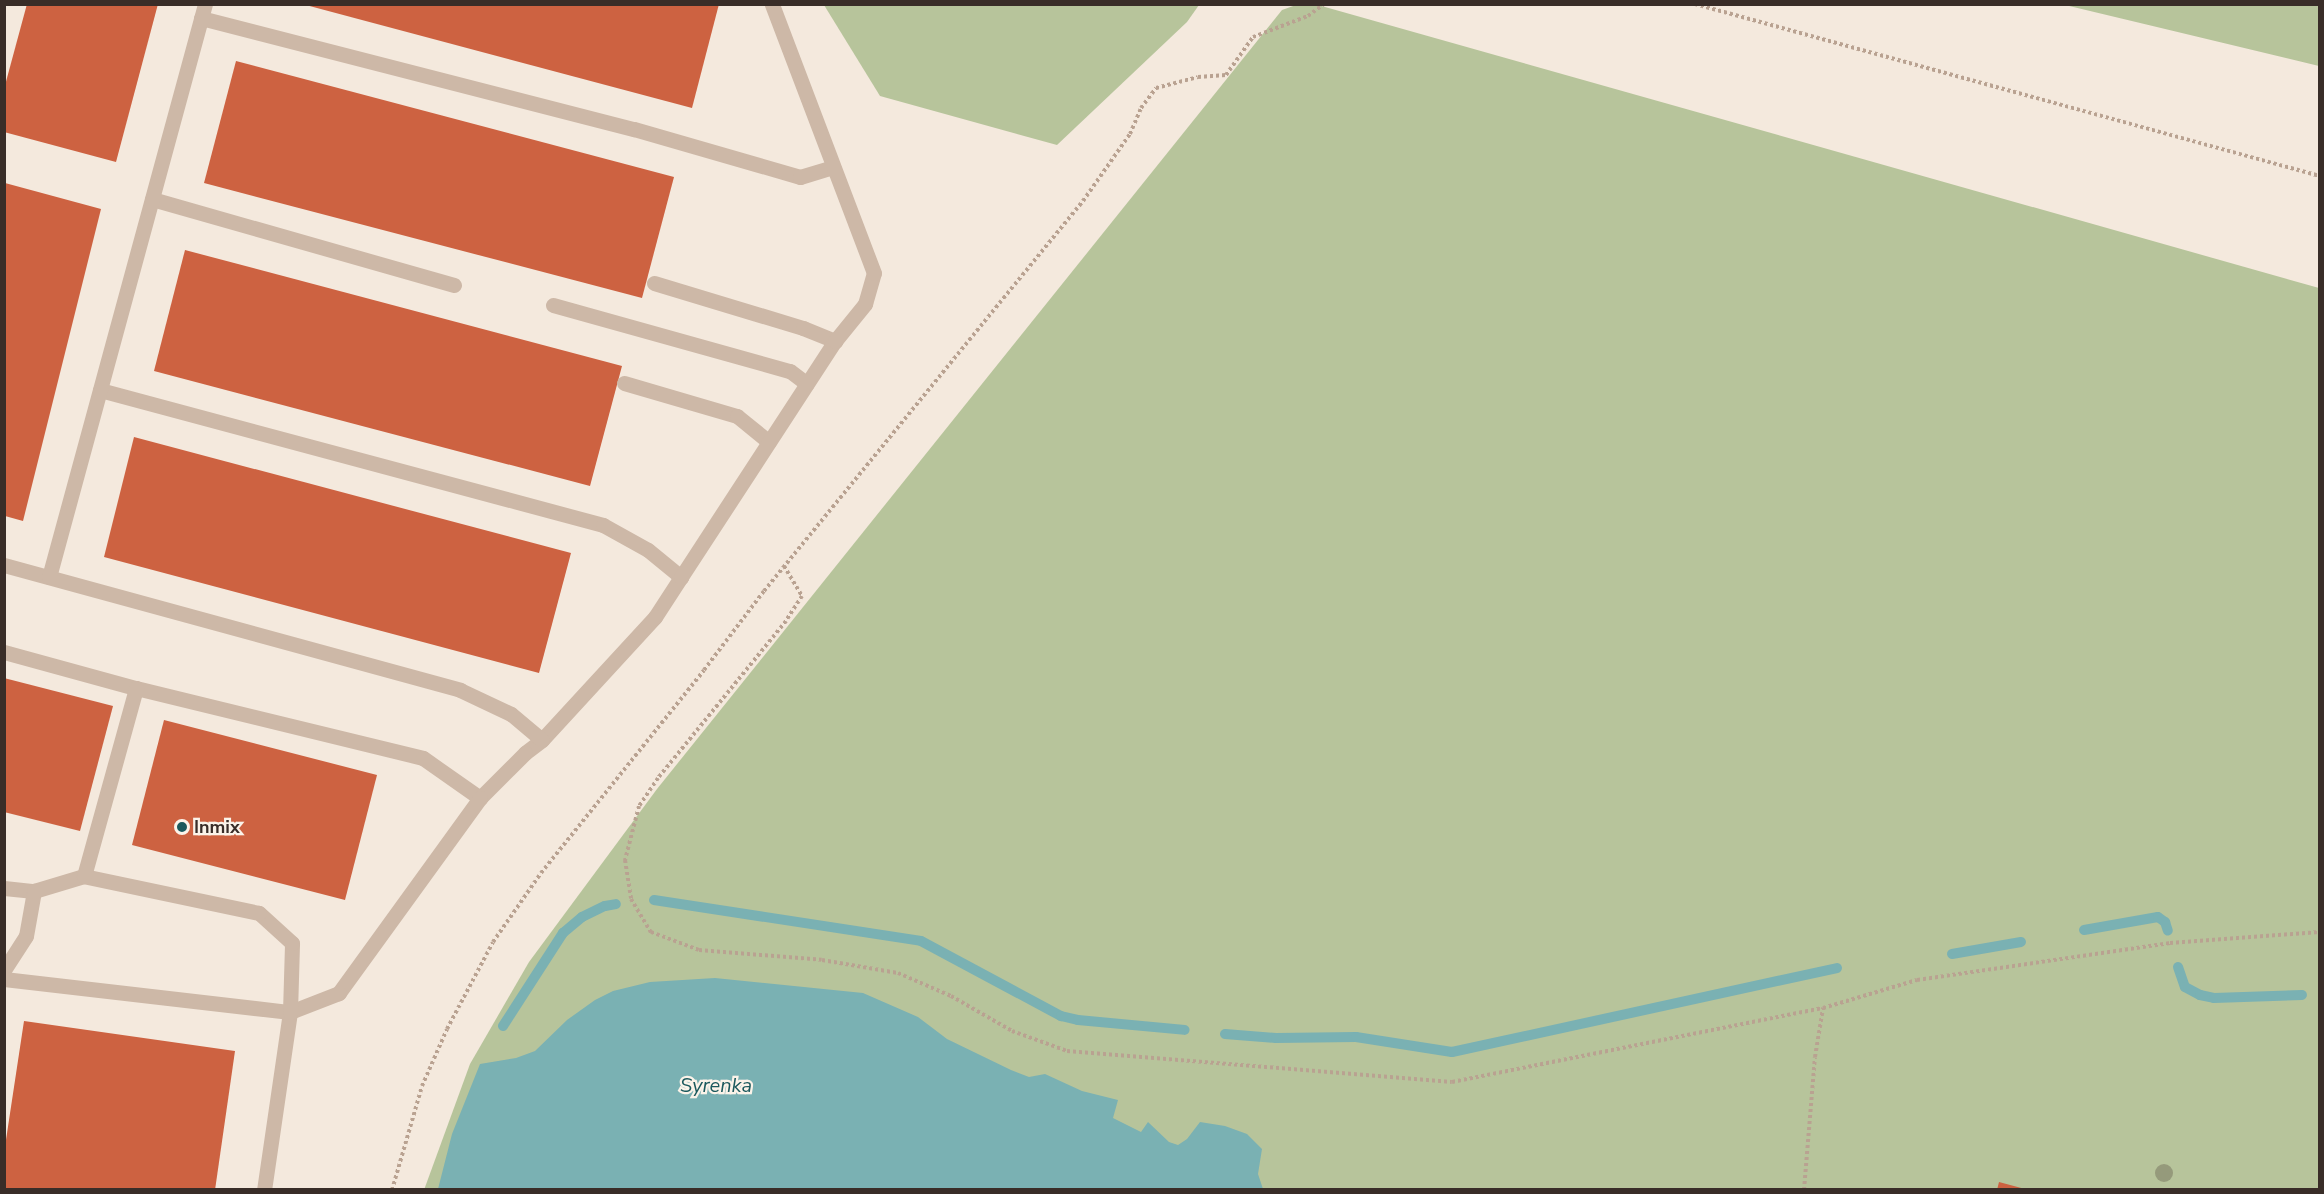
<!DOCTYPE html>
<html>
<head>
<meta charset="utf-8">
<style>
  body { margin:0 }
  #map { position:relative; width:2324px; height:1194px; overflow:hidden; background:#f4e9dd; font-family:"Nunito Sans",sans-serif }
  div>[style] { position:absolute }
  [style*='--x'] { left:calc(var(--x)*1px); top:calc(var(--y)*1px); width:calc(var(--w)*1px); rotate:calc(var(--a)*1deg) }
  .green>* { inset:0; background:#b7c49b }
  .water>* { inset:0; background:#7ab1b3 }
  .stream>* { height:10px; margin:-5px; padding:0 5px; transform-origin:5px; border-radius:5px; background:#7ab1b3 }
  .building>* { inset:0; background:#cd6241 }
  .path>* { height:4px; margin-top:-2px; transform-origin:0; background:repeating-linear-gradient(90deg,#b9a291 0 3px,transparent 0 6px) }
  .minor>* { height:15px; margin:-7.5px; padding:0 7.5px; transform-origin:7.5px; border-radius:7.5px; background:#cdb8a7 }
  .trees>* { width:18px; height:18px; margin:-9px; border-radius:50%; background:#959a7b }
  .dots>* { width:16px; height:16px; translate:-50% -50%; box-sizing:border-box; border:3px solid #fbf3e9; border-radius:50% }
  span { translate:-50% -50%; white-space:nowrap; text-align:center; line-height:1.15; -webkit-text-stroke:4.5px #fbf3e9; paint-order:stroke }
  .poi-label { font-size:18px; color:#392d28; font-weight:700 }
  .left { translate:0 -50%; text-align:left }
  .water-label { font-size:20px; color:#1b595d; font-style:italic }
  .frame { position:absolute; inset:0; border:6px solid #392d28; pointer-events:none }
</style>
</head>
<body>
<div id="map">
  <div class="green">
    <i style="clip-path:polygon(824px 5px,1199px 5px,1187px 22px,1057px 145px,880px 96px)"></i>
    <i style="clip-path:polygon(1296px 5px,1318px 5px,2319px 288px,2319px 1189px,424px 1190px,470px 1064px,529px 962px,657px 789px,1282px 10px)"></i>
    <i style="clip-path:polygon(2065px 5px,2319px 5px,2319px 66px,2161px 28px)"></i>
  </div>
  <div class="water">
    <i style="clip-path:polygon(715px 978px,863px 993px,918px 1017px,947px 1039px,1011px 1070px,1029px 1077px,1045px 1074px,1082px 1091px,1118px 1100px,1113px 1118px,1141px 1132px,1148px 1122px,1169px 1142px,1178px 1145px,1187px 1139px,1200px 1122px,1225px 1126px,1247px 1134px,1262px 1149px,1258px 1174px,1263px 1189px,438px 1189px,452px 1134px,480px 1064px,516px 1058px,535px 1051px,567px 1020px,595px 1000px,613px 991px,650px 982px)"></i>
  </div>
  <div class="stream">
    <i style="--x:654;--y:900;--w:270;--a:8.7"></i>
    <i style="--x:921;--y:941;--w:159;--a:28.2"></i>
    <i style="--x:1061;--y:1016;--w:17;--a:13"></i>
    <i style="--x:1078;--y:1020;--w:107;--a:5.3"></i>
    <i style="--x:2084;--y:930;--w:75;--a:-10"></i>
    <i style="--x:2158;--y:917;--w:9;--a:36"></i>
    <i style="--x:2165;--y:922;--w:9;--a:72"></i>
    <i style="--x:1952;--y:954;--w:70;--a:-9.9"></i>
    <i style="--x:2178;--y:967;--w:21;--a:71"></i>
    <i style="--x:2185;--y:987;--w:17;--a:28"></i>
    <i style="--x:2200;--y:995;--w:14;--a:12"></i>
    <i style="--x:2214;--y:998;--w:88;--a:-2"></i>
    <i style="--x:503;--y:1026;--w:111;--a:-57.2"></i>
    <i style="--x:563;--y:933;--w:25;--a:-40"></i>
    <i style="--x:582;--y:917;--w:25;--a:-26"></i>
    <i style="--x:605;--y:906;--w:11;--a:-10"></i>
    <i style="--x:1225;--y:1034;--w:51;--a:4.5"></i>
    <i style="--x:1276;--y:1038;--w:80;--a:-0.7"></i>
    <i style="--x:1356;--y:1037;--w:97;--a:8.9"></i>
    <i style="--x:1452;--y:1052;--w:394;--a:-12.3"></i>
  </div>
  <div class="building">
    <i style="clip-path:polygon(27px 4px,158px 4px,116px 162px,4px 132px,4px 89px)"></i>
    <i style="clip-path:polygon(302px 4px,719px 4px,692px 108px)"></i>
    <i style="clip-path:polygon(236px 61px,674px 177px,642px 298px,204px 183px)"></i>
    <i style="clip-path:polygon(5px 183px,101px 209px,23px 521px,5px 516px)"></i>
    <i style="clip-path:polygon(185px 250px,622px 366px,590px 486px,154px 371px)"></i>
    <i style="clip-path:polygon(134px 437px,571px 553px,539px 673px,104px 557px)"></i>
    <i style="clip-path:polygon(4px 678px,113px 706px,80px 831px,4px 812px)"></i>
    <i style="clip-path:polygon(164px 720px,377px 775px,345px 900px,132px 845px)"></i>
    <i style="clip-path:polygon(24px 1021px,235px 1051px,215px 1190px,4px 1190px,4px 1153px)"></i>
    <i style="clip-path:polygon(1999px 1182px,2025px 1189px,2024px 1190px,1997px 1190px)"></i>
  </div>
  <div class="path">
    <i style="--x:1695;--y:4;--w:648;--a:15.39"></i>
    <i style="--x:784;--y:566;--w:35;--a:59"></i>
    <i style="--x:802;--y:596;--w:30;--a:123"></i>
    <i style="--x:786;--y:621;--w:203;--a:129.2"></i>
    <i style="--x:658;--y:778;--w:34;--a:124"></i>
    <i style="--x:639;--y:806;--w:56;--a:104.5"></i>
    <i style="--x:625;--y:860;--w:39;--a:81"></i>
    <i style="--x:631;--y:899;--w:39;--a:59"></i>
    <i style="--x:651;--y:932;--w:51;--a:20.6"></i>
    <i style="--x:699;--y:950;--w:123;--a:4.6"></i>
    <i style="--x:822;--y:960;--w:77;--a:9.7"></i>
    <i style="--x:898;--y:973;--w:58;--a:23.5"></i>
    <i style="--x:951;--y:996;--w:70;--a:29.8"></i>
    <i style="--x:1012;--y:1031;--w:59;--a:20"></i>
    <i style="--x:1067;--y:1051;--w:386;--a:4.6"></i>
    <i style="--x:1452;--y:1082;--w:378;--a:-11.3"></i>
    <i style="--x:392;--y:1190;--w:108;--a:-73.9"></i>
    <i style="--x:422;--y:1086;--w:62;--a:-66.3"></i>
    <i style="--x:447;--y:1029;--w:98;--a:-62.1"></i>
    <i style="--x:493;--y:942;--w:84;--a:-55.2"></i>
    <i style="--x:541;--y:873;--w:260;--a:-51.2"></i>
    <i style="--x:704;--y:670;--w:99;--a:-52.8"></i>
    <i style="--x:764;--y:591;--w:504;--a:-50.72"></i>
    <i style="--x:1083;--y:201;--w:82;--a:-55"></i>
    <i style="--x:1130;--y:134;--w:28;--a:-67"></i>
    <i style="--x:1141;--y:108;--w:25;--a:-53"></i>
    <i style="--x:1156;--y:88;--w:43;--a:-14.7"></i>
    <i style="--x:1198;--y:77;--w:28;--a:-4"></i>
    <i style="--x:1226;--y:75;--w:47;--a:-54.6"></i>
    <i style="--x:1253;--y:37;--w:59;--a:-20.9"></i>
    <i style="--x:1308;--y:16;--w:20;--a:-37"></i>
    <i style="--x:1804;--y:1190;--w:133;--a:-85.3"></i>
    <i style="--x:1815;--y:1057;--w:50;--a:-80.7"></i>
    <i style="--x:1823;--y:1008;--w:98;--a:-16.6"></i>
    <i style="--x:1917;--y:980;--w:256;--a:-8.3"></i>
    <i style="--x:2170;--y:943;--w:150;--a:-4.2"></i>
  </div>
  <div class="minor">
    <i style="--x:201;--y:18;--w:447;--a:14.4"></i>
    <i style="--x:634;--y:129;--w:173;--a:16.1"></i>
    <i style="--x:800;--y:177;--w:34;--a:-17"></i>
    <i style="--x:152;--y:199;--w:314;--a:15.9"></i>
    <i style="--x:654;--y:283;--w:156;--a:16.8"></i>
    <i style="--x:803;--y:328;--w:35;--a:22"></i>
    <i style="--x:553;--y:305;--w:246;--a:15.6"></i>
    <i style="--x:790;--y:371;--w:21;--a:37"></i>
    <i style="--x:624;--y:383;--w:118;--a:16.3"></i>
    <i style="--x:737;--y:416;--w:41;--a:39.1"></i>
    <i style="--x:100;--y:390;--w:521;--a:15.02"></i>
    <i style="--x:603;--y:525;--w:51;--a:29.1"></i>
    <i style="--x:648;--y:550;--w:43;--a:39.3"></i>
    <i style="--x:681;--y:577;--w:48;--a:123"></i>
    <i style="--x:655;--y:617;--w:167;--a:132.6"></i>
    <i style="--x:542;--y:740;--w:21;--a:143"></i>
    <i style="--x:525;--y:753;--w:64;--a:135"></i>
    <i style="--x:4;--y:565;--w:473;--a:15.3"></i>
    <i style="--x:460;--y:690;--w:56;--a:25.2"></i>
    <i style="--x:511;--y:714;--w:40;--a:40"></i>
    <i style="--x:49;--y:577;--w:594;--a:-74.77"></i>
    <i style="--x:681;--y:577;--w:282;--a:-56.9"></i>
    <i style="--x:835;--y:341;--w:48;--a:-51"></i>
    <i style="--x:865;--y:304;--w:32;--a:-74"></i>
    <i style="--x:874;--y:273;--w:288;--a:-110.8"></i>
    <i style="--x:4;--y:652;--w:137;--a:15.3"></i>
    <i style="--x:136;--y:688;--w:295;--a:13.7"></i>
    <i style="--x:423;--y:758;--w:70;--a:35.1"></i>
    <i style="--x:480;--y:798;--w:241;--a:125.9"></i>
    <i style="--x:339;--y:993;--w:53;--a:158.8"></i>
    <i style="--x:290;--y:1012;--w:180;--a:98.3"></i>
    <i style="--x:4;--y:888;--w:30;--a:6"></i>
    <i style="--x:4;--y:970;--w:40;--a:-57.1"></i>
    <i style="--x:26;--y:936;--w:46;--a:-79.9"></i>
    <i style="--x:34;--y:891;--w:52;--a:-16.7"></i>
    <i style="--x:4;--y:979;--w:288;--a:6.6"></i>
    <i style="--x:290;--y:1012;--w:69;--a:-88.3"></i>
    <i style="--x:292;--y:943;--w:45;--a:-137.7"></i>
    <i style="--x:259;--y:913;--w:179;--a:-168.1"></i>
    <i style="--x:84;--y:876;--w:195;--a:-74.5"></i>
  </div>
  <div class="trees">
    <i style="left:2164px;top:1173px"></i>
  </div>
  <div class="dots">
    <i style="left:182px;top:827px;background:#1b595d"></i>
  </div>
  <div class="poi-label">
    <span class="left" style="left:194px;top:827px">Inmix</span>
  </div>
  <div class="water-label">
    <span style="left:716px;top:1085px">Syrenka</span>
  </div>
  <div class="frame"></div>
</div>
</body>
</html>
